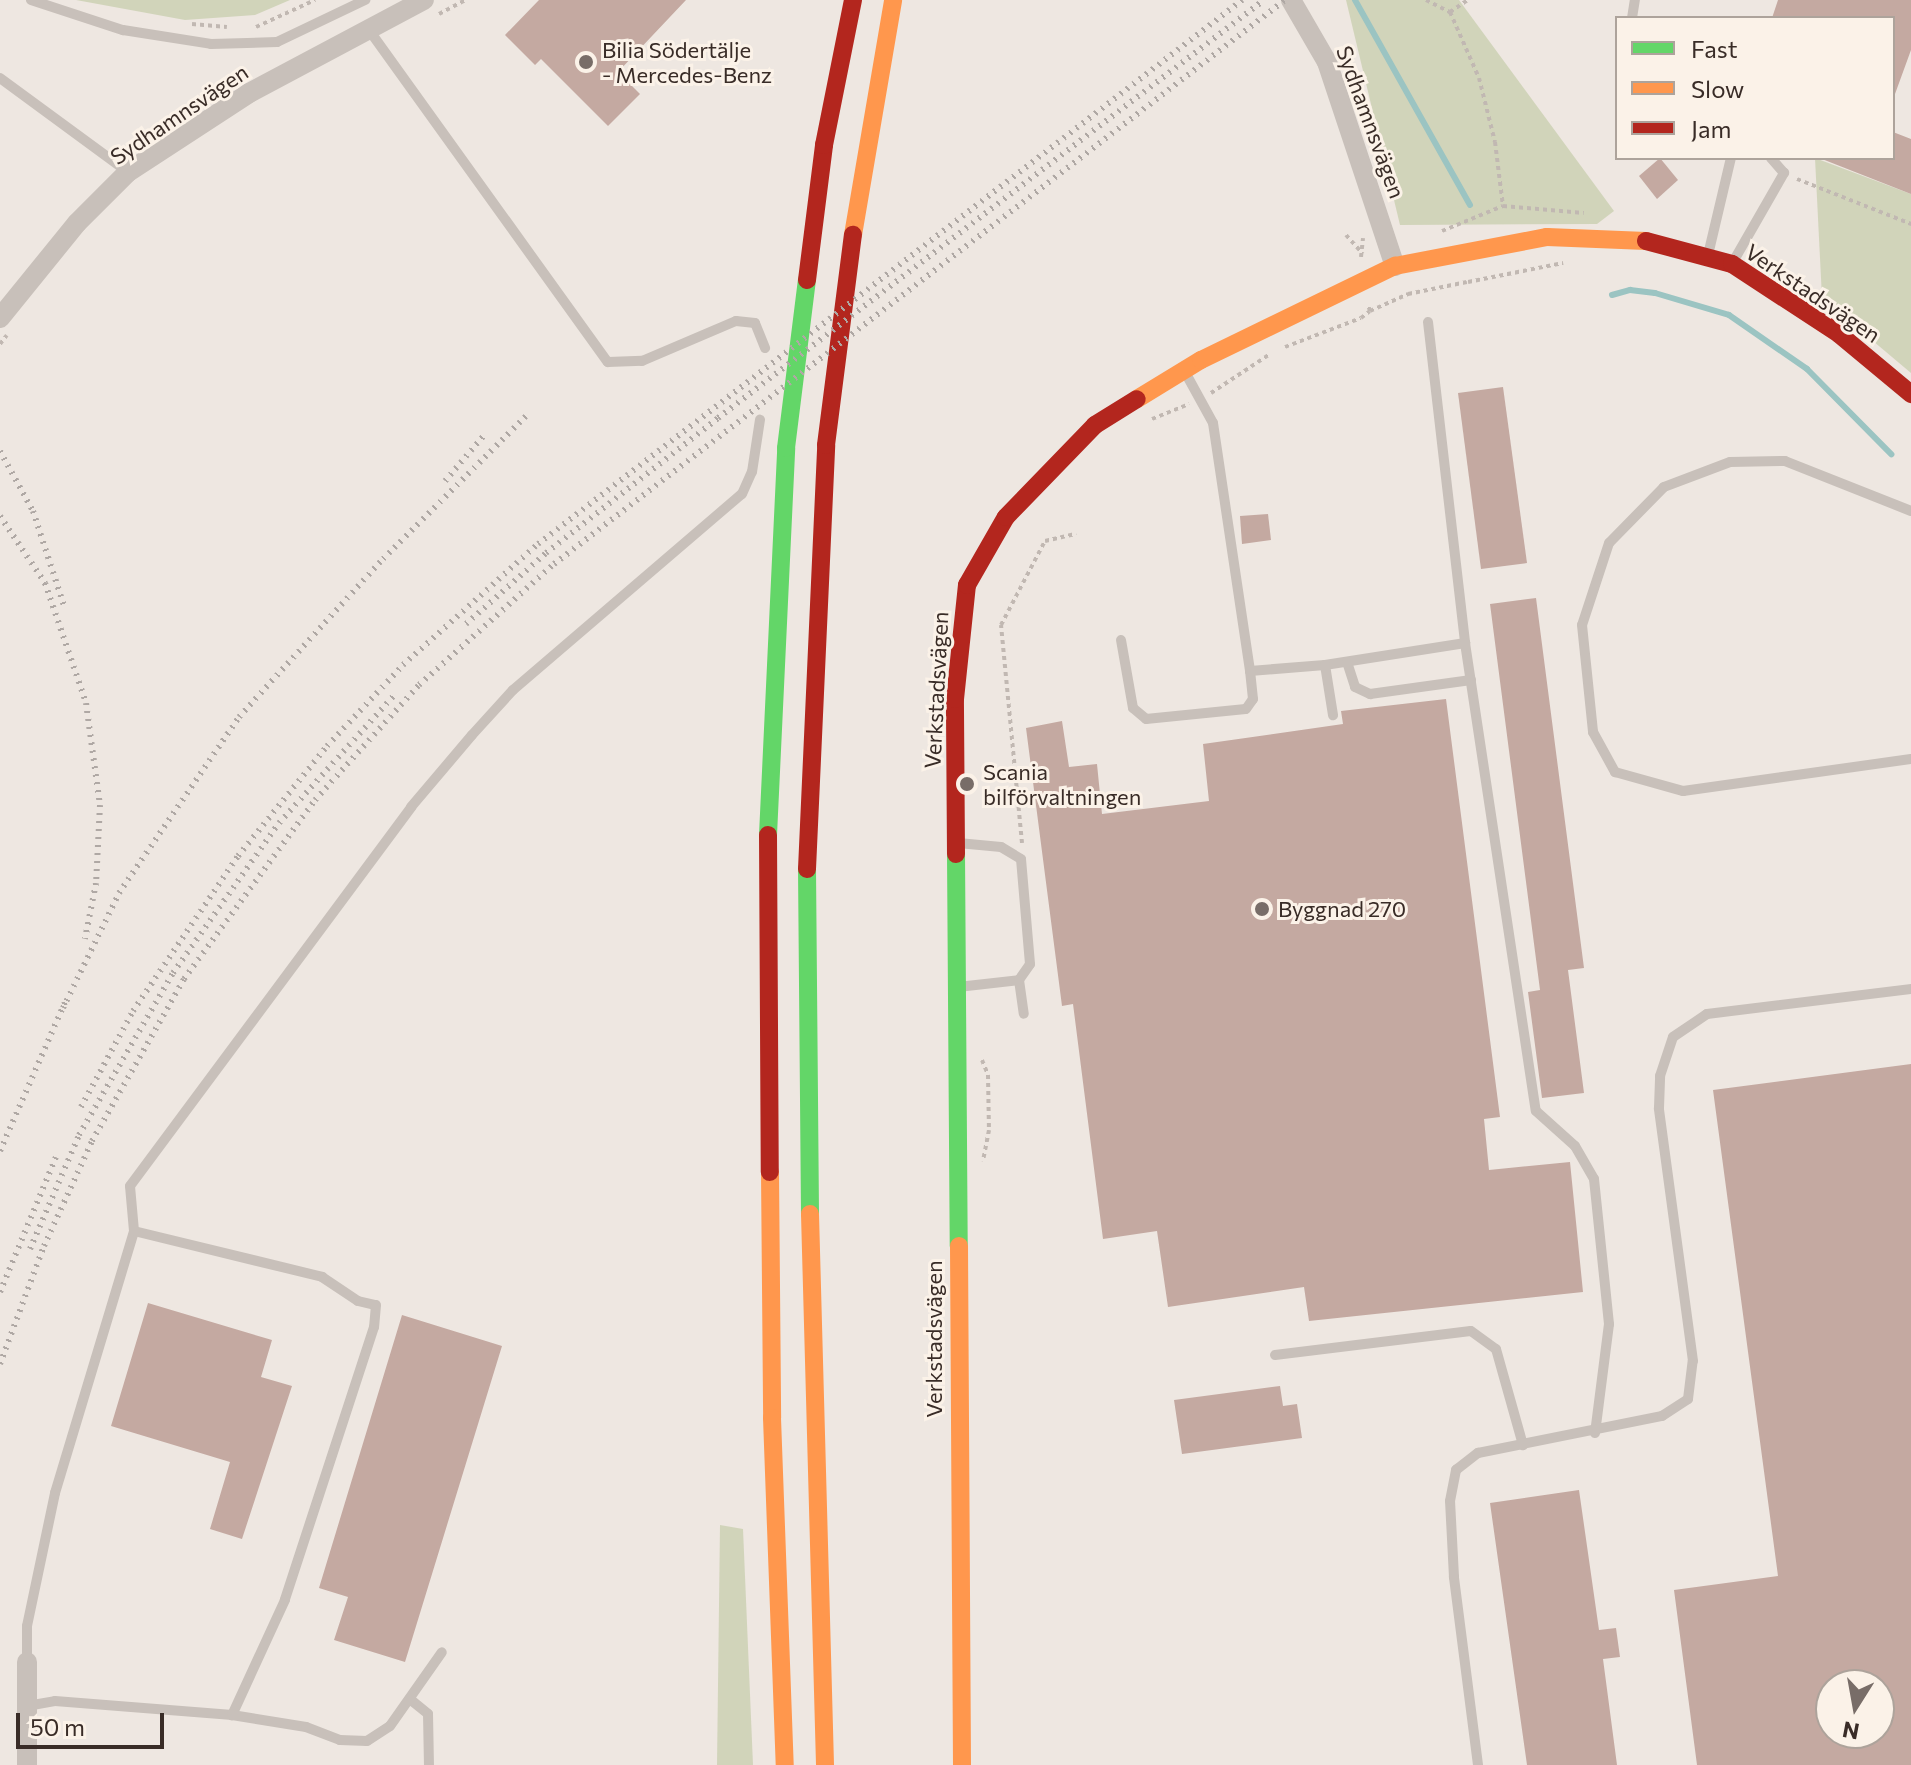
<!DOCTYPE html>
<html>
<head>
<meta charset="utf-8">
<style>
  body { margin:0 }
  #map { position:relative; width:1911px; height:1765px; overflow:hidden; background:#eee7e1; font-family:Commissioner,sans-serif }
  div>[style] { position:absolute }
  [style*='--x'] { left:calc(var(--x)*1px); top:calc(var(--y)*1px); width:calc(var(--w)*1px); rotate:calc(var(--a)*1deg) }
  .green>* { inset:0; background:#d1d4ba }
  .stream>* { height:6px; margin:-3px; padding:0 3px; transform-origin:3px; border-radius:3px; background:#9bc4c2 }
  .building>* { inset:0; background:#c4a9a1 }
  .path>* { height:4px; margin-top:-2px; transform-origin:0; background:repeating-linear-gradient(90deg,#c1b8b2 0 4px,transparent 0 8px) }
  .lane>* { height:10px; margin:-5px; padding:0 5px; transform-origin:5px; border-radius:5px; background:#c8c0ba }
  .street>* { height:20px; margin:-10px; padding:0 10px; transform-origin:10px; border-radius:10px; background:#c8c0ba }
  .fast>* { height:18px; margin:-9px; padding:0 9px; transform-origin:9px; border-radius:9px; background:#63d668 }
  .slow>* { height:18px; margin:-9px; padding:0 9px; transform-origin:9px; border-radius:9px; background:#ff974d }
  .jam>* { height:18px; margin:-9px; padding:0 9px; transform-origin:9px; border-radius:9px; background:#b3261e }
  .rail>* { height:6px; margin-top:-3px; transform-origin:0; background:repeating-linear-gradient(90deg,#afa8a4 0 2px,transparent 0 8px) }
  .dots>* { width:22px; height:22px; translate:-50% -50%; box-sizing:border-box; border:4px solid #fbf2e8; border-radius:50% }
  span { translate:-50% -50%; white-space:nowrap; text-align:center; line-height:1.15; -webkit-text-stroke:6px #fbf2e8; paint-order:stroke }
  .poi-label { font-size:22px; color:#392c27 }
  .left { translate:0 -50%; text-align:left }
  .street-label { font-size:22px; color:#392c27 }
  .legend { position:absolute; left:1615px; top:16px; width:280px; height:144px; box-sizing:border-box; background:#fbf2e8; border:2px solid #ada39b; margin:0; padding:10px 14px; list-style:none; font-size:24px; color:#392c27 }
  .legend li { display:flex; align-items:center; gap:16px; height:40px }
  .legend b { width:40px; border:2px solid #ada39b }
  .north { position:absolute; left:1815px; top:1669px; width:80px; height:80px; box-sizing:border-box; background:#fbf2e8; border:2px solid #ada39b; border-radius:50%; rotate:191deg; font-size:22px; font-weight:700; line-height:32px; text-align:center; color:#392c27 }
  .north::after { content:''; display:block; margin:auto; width:28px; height:36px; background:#786d68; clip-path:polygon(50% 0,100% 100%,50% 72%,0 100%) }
  .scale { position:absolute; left:16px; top:1713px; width:148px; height:36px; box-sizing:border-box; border:4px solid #392c27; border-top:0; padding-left:10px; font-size:24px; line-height:28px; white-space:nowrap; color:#392c27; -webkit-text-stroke:6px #fbf2e8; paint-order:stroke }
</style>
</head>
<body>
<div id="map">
  <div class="green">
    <i style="clip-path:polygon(76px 0,290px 0,255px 15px,185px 20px)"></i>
    <i style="clip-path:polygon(1346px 0,1459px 0,1614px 211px,1597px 224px,1400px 225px)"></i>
    <i style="clip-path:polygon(1815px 158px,1911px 194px,1911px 373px,1822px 298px)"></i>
    <i style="clip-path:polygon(720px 1525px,743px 1529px,753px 1765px,717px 1765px)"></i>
  </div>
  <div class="stream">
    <i style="--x:1355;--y:0;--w:235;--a:60.7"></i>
    <i style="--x:1612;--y:295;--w:19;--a:-16"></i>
    <i style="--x:1630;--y:290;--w:25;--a:7"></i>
    <i style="--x:1655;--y:293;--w:77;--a:16.6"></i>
    <i style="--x:1729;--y:315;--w:95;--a:34.7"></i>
    <i style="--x:1807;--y:369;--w:120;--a:45.3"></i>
  </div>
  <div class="building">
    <i style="clip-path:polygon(539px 0,686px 0,618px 72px,640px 94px,608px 126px,541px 59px,535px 65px,505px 35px)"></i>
    <i style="clip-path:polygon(1778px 0,1911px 0,1911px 50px,1895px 94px,1893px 18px,1772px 18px)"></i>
    <i style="clip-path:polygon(1893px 132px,1911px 139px,1911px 194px,1822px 159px,1893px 158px)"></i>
    <i style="clip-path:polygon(1660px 158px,1678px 180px,1657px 199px,1639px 176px)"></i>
    <i style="clip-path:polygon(1503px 387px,1527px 563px,1481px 569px,1458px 393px)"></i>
    <i style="clip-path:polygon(1268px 514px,1271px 540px,1242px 544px,1240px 516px)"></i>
    <i style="clip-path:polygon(1536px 598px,1584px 968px,1568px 970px,1584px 1093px,1542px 1098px,1528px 992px,1540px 990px,1490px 604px)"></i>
    <i style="clip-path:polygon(1446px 699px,1500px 1117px,1484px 1119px,1489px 1170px,1570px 1162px,1583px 1292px,1309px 1321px,1304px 1287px,1168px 1307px,1157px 1231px,1103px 1239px,1073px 1004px,1062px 1006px,1026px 728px,1062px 721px,1069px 767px,1097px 764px,1102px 814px,1209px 801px,1203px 744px,1343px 724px,1341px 711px)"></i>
    <i style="clip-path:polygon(evenodd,1911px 1064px,1911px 1765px,1697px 1765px,1674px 1590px,1778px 1576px,1713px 1090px,1911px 1064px,1831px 1685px,1879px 1685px,1879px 1733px,1831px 1733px,1831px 1685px)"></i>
    <i style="clip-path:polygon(148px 1303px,272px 1340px,261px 1377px,292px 1386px,242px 1539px,210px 1529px,230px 1462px,111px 1426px)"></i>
    <i style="clip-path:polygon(402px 1315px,502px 1346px,405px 1662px,334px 1640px,348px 1597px,319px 1588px)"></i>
    <i style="clip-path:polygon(1280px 1386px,1283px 1406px,1297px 1404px,1302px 1438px,1182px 1454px,1174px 1400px)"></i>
    <i style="clip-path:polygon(1579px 1490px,1599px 1630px,1616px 1628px,1620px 1657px,1603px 1659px,1617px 1765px,1527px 1765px,1490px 1503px)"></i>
  </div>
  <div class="path">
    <i style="--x:1426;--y:0;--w:27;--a:27"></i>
    <i style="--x:1450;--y:12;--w:72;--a:66.3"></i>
    <i style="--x:1479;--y:78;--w:66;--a:76"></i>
    <i style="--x:1495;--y:142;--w:64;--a:82.9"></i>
    <i style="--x:1450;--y:12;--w:22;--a:-34"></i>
    <i style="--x:439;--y:14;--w:30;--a:-28"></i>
    <i style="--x:192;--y:24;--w:35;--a:5"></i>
    <i style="--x:256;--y:27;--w:65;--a:-24.6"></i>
    <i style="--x:1797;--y:179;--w:123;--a:21.5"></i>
    <i style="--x:1442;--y:231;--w:66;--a:-22.3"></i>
    <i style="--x:1503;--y:206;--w:81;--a:4.9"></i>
    <i style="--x:1346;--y:235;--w:25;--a:48"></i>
    <i style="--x:1361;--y:257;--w:19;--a:-84"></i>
    <i style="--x:1468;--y:282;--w:97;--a:-11.3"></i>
    <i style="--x:1370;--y:311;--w:42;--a:-24.1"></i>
    <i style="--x:1408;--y:294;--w:60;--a:-11.5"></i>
    <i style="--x:0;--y:344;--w:11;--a:-52"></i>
    <i style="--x:1285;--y:347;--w:81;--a:-20.9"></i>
    <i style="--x:1361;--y:318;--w:11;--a:-38"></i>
    <i style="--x:1370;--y:311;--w:6;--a:-108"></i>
    <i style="--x:1211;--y:393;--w:71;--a:-33.5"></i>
    <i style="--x:1152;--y:419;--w:40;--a:-22"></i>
    <i style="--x:1022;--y:843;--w:219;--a:-95.5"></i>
    <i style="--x:1001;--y:625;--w:95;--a:-62.4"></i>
    <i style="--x:1045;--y:541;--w:32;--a:-13"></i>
    <i style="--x:982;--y:1060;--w:16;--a:68"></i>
    <i style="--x:988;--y:1075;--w:55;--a:89"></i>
    <i style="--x:989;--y:1130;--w:32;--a:101"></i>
  </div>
  <div class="lane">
    <i style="--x:31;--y:0;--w:97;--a:18.1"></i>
    <i style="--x:123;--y:30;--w:89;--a:9"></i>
    <i style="--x:211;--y:44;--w:66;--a:-1.7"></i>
    <i style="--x:277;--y:42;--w:98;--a:-25.5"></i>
    <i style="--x:1632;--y:18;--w:18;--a:-81"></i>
    <i style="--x:369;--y:30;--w:409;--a:54.3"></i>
    <i style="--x:608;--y:362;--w:34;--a:-2"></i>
    <i style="--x:642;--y:361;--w:102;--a:-23.1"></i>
    <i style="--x:736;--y:321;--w:19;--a:6"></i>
    <i style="--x:755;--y:323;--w:27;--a:68"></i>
    <i style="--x:0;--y:78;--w:159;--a:36.3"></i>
    <i style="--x:1708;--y:255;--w:100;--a:-76.7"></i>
    <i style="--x:1733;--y:262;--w:103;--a:-60.2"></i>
    <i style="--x:1784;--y:173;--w:20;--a:-131"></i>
    <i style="--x:1428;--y:322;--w:323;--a:83.4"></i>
    <i style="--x:1185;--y:372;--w:58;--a:61.2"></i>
    <i style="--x:1213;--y:423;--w:251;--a:81.5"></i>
    <i style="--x:1250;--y:671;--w:75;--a:-4.6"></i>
    <i style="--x:1325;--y:665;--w:142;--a:-8.9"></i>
    <i style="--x:1465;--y:643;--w:473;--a:81.4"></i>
    <i style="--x:1536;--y:1111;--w:52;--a:41.9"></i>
    <i style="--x:1575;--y:1146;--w:38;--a:60"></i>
    <i style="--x:1594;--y:1179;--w:146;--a:84.1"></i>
    <i style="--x:1609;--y:1324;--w:110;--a:97.3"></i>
    <i style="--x:1911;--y:511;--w:136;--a:-158.4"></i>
    <i style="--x:1785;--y:461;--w:55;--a:179"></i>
    <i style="--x:1730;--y:462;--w:71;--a:159.3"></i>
    <i style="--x:1664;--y:487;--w:78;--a:134.5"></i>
    <i style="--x:1609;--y:543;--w:86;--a:108.2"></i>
    <i style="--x:1582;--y:625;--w:108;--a:84.1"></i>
    <i style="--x:1593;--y:732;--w:46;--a:61.2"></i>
    <i style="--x:1615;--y:772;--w:71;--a:15.6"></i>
    <i style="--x:1683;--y:791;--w:230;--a:-8"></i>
    <i style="--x:1121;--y:640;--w:69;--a:80"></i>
    <i style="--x:1133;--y:708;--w:17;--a:40"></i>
    <i style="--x:1146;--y:719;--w:100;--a:-5.7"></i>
    <i style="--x:1246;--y:709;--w:12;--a:-55"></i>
    <i style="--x:1253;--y:699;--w:28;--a:-96"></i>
    <i style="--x:1347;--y:662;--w:26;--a:72"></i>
    <i style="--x:1355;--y:687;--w:17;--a:25"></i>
    <i style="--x:1370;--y:694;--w:102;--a:-7.9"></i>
    <i style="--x:1325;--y:665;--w:51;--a:80.9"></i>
    <i style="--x:1019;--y:980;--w:34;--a:82"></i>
    <i style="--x:958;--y:987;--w:61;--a:-6.5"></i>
    <i style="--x:1019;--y:980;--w:19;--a:-55"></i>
    <i style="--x:1030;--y:964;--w:105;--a:-94.9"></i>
    <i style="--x:1021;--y:859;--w:23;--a:-149"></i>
    <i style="--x:1001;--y:847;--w:43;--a:-174.7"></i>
    <i style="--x:134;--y:1231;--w:194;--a:13.7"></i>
    <i style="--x:322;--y:1277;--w:43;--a:33.7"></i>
    <i style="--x:358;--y:1301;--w:18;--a:13"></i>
    <i style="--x:376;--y:1305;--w:22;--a:95"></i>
    <i style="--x:374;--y:1327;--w:287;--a:108.1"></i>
    <i style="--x:285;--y:1600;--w:127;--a:114.7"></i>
    <i style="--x:1275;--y:1355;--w:197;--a:-7"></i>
    <i style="--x:1471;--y:1331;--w:31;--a:36"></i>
    <i style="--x:1496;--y:1349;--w:100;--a:74.3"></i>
    <i style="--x:27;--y:1662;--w:36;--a:-90"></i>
    <i style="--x:27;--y:1626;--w:136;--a:-78.1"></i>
    <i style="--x:55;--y:1493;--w:274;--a:-73.2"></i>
    <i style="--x:134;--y:1231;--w:45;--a:-95.1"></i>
    <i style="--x:130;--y:1186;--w:472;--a:-53.4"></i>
    <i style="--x:411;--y:807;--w:94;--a:-49.7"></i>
    <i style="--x:472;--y:735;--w:61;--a:-47.7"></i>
    <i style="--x:513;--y:690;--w:301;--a:-40.6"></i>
    <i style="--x:742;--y:494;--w:24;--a:-66"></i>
    <i style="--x:752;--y:472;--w:53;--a:-81.3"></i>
    <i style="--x:411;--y:1700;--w:22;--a:39"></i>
    <i style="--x:428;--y:1714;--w:51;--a:88.9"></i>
    <i style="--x:27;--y:1706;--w:28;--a:-10"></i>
    <i style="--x:55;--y:1701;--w:178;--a:4.5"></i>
    <i style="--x:232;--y:1715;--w:75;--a:9.2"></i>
    <i style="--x:306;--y:1727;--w:36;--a:21"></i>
    <i style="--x:340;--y:1740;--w:27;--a:2"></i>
    <i style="--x:367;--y:1741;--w:27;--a:-33"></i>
    <i style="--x:390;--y:1726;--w:90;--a:-54.9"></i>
    <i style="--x:1478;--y:1765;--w:190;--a:-97.3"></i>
    <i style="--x:1454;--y:1577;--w:76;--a:-93"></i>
    <i style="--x:1450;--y:1501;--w:32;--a:-79"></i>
    <i style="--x:1456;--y:1470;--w:28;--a:-38"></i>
    <i style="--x:1478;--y:1453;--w:188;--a:-11.4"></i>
    <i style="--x:1662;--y:1416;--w:31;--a:-33"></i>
    <i style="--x:1688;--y:1399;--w:38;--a:-83"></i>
    <i style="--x:1693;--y:1361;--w:255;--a:-97.7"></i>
    <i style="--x:1659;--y:1108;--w:32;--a:-88"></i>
    <i style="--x:1660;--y:1076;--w:41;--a:-71.6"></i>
    <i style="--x:1673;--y:1037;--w:41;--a:-34.1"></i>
    <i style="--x:1707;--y:1014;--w:206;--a:-7"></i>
  </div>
  <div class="street">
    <i style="--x:1291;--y:0;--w:72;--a:59.9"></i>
    <i style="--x:1327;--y:62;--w:215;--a:71.6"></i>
    <i style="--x:0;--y:318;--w:122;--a:-51"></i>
    <i style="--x:77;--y:223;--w:72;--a:-45"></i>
    <i style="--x:128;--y:172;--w:145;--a:-33.1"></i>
    <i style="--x:249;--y:93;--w:198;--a:-28"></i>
    <i style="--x:27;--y:1662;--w:103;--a:90"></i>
  </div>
  <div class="fast">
    <i style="--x:768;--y:835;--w:387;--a:-87.3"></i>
    <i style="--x:786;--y:448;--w:169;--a:-82.9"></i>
    <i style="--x:956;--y:854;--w:392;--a:89.6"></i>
    <i style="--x:807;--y:869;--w:345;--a:89.5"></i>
  </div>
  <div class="slow">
    <i style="--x:853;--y:235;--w:238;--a:-80.3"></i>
    <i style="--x:1137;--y:399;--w:75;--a:-31.4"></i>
    <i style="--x:1201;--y:360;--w:216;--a:-25.9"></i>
    <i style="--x:1395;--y:266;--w:155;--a:-10.8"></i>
    <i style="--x:1547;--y:237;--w:99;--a:2.3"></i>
    <i style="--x:770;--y:1172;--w:246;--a:89.5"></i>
    <i style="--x:772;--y:1418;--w:347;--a:87.9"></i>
    <i style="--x:810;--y:1214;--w:551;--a:88.44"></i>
    <i style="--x:959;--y:1246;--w:519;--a:89.67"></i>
  </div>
  <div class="jam">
    <i style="--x:1646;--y:241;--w:89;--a:15"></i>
    <i style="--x:1732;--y:264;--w:128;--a:33.2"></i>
    <i style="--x:1839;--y:334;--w:94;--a:39.8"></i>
    <i style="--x:807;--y:280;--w:136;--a:-82.8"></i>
    <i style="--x:824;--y:145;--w:148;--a:-78.7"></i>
    <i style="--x:768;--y:835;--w:337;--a:89.7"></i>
    <i style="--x:956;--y:854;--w:155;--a:-90.4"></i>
    <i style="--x:955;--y:699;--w:115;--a:-84"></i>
    <i style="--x:967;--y:585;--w:78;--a:-60.2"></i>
    <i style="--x:1006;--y:517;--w:128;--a:-45.9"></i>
    <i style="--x:1095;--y:425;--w:49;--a:-31.8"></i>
    <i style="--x:807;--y:869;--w:424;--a:-87.4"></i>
    <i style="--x:826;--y:445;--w:212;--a:-82.7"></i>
  </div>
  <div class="rail">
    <i style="--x:0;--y:451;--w:68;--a:61.2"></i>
    <i style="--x:33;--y:511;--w:103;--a:71.9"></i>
    <i style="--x:445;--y:481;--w:63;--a:-49.5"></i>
    <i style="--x:0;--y:516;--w:81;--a:56.1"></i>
    <i style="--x:45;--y:583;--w:127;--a:71.1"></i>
    <i style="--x:86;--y:703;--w:103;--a:82.2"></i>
    <i style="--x:100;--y:805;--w:78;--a:92.9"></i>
    <i style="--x:96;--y:883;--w:57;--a:101.1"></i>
    <i style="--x:466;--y:624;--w:107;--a:-41.6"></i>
    <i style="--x:546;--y:553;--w:219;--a:-38.1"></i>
    <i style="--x:718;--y:418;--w:688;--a:-37.44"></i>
    <i style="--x:63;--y:1008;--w:128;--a:-64"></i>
    <i style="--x:119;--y:893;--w:213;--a:-55.7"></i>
    <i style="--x:239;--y:717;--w:214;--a:-47.7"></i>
    <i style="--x:383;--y:559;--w:204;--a:-45"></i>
    <i style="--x:81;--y:1107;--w:109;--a:-61.6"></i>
    <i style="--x:133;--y:1011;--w:187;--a:-55.9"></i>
    <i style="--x:238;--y:856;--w:141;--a:-51"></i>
    <i style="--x:327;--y:746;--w:111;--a:-46.8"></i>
    <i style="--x:403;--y:665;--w:181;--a:-41.9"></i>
    <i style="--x:538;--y:544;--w:890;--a:-37.69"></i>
    <i style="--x:0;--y:1151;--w:165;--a:-66.4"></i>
    <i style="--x:30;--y:1249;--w:124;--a:-66.7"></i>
    <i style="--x:79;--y:1135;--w:187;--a:-59.9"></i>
    <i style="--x:173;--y:973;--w:184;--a:-54.8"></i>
    <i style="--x:279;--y:823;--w:173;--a:-48"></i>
    <i style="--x:0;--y:1292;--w:146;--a:-67.5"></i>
    <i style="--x:0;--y:1364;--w:126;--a:-69.6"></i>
    <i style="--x:44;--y:1246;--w:115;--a:-65.4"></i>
    <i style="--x:92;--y:1141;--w:186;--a:-60.4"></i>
    <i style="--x:184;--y:979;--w:222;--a:-53.8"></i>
    <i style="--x:315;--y:800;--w:155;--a:-47.9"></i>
    <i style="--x:419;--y:685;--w:181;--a:-41.9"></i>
    <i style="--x:554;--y:564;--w:923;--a:-37.65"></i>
  </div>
  <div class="dots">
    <i style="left:586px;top:62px;background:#786d68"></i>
    <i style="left:967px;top:784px;background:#786d68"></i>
    <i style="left:1262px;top:909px;background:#786d68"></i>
  </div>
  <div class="poi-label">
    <span class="left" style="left:602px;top:62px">Bilia Södertälje<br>- Mercedes-Benz</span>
    <span class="left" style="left:983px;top:784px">Scania<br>bilförvaltningen</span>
    <span class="left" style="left:1278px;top:909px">Byggnad 270</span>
  </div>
  <div class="street-label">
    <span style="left:179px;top:114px;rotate:-34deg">Sydhamnsvägen</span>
    <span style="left:1371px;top:122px;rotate:70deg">Sydhamnsvägen</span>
    <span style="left:1813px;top:293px;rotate:34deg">Verkstadsvägen</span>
    <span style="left:936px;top:690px;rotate:-87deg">Verkstadsvägen</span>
    <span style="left:934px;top:1339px;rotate:-90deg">Verkstadsvägen</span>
  </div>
  <ul class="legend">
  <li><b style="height:10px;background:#63d668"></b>Fast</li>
  <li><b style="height:10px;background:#ff974d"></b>Slow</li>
  <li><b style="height:10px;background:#b3261e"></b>Jam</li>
  </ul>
  <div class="north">N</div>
  <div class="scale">50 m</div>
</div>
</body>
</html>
